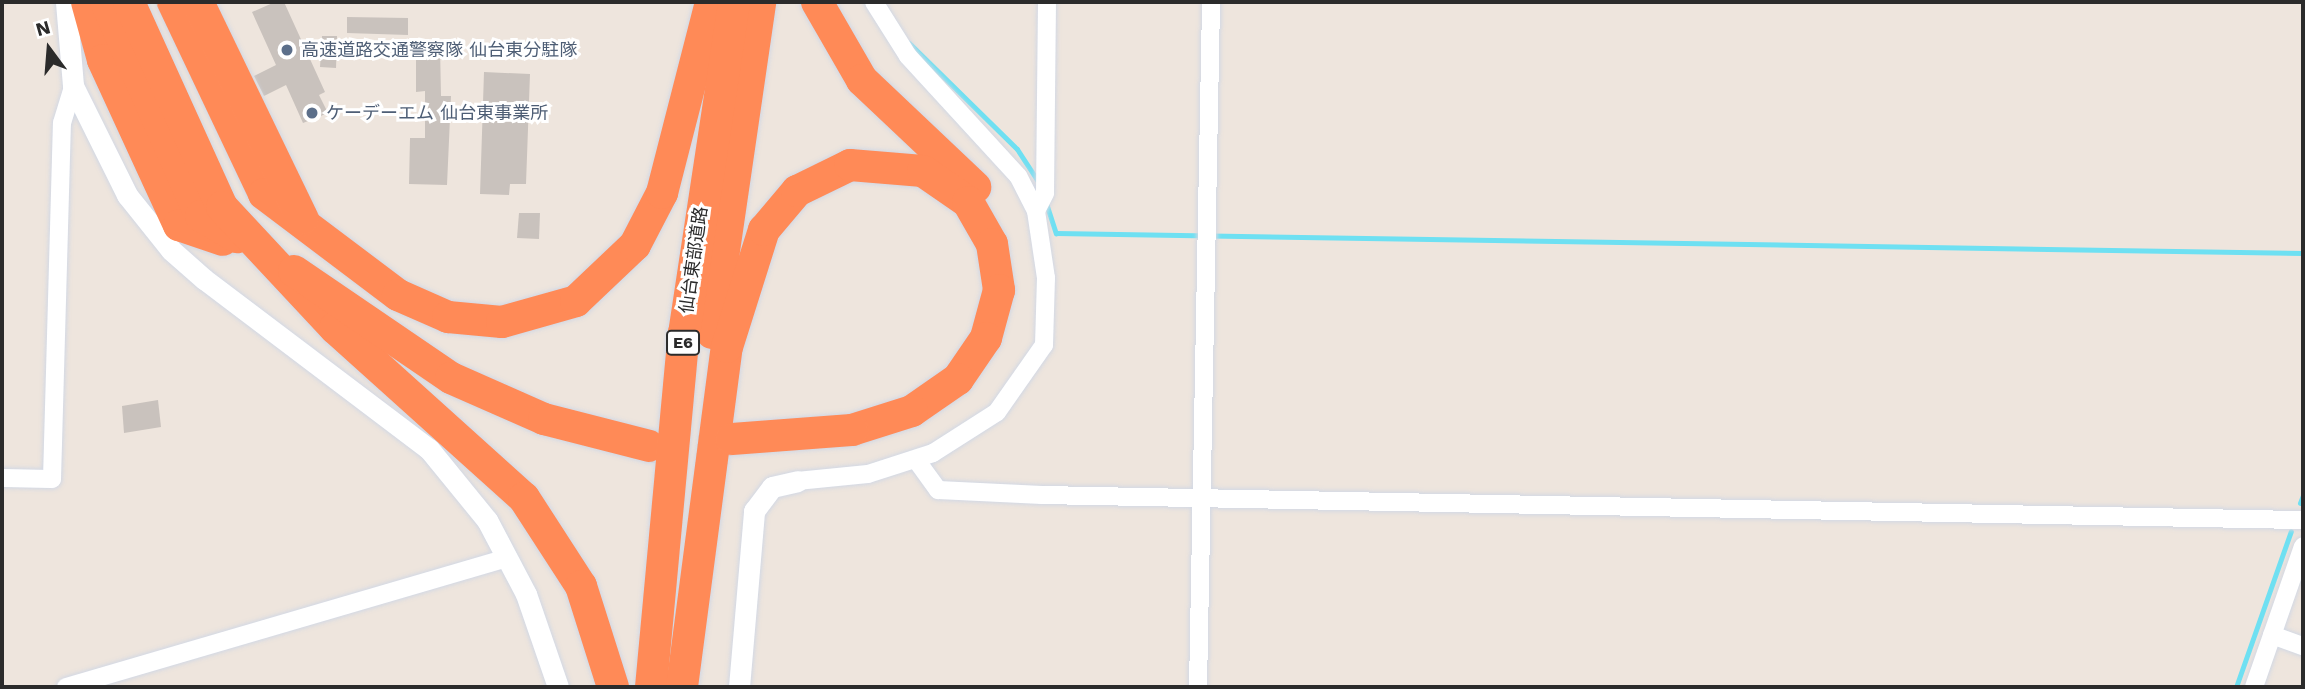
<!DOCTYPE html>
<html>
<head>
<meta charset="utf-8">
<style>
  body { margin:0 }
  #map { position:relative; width:2305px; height:689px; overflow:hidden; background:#eee5dd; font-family:"Work Sans","Noto Sans JP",sans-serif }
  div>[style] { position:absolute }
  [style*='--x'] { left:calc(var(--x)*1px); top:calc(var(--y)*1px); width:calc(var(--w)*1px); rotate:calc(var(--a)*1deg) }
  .stream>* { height:5px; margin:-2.5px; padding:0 2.5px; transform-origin:2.5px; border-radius:2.5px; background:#6ee0f2 }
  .building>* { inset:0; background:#c9c2bd }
  .motorway-tunnel>* { height:32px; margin-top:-16px; transform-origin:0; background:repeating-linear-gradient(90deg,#c7c0b9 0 32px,transparent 0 48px) }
  .roads { filter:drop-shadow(0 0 2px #d2d8e4) drop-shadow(0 0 2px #d2d8e4) }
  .minor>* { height:18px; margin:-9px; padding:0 9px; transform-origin:9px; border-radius:9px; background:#fff }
  .tertiary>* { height:21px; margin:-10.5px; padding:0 10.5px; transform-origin:10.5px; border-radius:10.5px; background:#fff }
  .motorway>* { height:32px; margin:-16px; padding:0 16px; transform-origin:16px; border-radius:16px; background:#ff8a57 }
  .dots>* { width:19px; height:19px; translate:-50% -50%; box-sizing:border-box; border:4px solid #fff; border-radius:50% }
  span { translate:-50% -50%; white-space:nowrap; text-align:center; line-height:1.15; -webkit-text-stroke:6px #fff; paint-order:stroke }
  .shield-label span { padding:2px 5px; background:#fff; border:2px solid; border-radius:5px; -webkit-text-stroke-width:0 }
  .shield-label { font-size:16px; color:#2b2b2b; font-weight:700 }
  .service-label { font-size:18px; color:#4e5e75 }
  .left { translate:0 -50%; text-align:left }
  .street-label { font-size:18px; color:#2b2b2b }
  .frame { position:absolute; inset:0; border:4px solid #2b2b2b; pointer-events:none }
  .north { position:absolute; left:14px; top:14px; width:70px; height:70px; -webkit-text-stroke:5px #fff; paint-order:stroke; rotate:344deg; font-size:19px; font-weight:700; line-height:28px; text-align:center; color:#2b2b2b }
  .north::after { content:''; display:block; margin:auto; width:24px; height:32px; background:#2b2b2b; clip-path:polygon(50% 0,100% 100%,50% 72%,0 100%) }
</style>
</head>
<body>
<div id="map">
  <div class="stream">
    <i style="--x:909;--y:43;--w:151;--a:44.5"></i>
    <i style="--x:1017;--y:149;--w:38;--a:57"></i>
    <i style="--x:1046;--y:203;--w:32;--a:72"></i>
    <i style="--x:1056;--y:233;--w:1247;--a:0.92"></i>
    <i style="--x:2300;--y:503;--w:9;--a:-69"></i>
    <i style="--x:2236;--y:687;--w:165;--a:-70.6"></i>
  </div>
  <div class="building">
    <i style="clip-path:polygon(275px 2px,284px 2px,325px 92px,319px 95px,328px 113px,303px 123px,286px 85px,264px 96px,254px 76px,276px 65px,252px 12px)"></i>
    <i style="clip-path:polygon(347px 17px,408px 18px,408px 35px,347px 33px)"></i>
    <i style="clip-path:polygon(322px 36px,337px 36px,336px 68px,320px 67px)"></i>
    <i style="clip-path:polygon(440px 47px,441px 96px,451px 96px,447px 185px,409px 184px,410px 138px,425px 138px,425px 91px,416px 92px,416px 48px)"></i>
    <i style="clip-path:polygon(484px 72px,530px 74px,526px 184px,510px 184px,509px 195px,480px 194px)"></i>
    <i style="clip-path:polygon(519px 213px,540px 213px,539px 239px,517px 238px)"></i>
    <i style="clip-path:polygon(158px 400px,161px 427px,124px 433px,122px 406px)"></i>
  </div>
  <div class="motorway-tunnel">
    <i style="--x:649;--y:446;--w:81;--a:6.3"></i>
  </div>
  <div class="roads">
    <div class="minor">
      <i style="--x:1036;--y:211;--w:20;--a:-63"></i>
      <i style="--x:1045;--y:193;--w:191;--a:-89.4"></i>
      <i style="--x:917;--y:461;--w:36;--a:54"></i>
      <i style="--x:938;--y:490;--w:104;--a:2.8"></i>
      <i style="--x:1042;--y:495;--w:1261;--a:1.14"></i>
      <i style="--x:2;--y:478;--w:50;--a:1.1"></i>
      <i style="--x:52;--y:479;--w:356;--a:-88.4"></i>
      <i style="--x:62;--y:123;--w:39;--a:-73"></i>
      <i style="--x:797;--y:481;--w:71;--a:-5.6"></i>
      <i style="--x:868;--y:474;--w:68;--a:-17.9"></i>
      <i style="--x:933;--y:453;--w:76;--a:-32.6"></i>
      <i style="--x:997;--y:412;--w:82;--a:-55"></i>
      <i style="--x:1044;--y:345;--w:67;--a:-88.3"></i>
      <i style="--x:1046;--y:278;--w:68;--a:-98.5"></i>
      <i style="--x:1036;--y:211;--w:39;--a:-117"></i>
      <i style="--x:1018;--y:176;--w:163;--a:-132.5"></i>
      <i style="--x:908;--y:56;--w:64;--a:-122.2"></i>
      <i style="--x:2272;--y:635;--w:33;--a:20"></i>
      <i style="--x:66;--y:687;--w:459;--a:-16.3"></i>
      <i style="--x:1198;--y:687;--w:685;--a:-88.91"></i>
      <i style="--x:2254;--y:687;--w:149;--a:-70.8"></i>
    </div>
    <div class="tertiary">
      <i style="--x:66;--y:2;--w:84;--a:85.2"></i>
      <i style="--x:73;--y:86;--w:122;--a:63.6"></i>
      <i style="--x:127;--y:195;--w:70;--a:51.3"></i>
      <i style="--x:171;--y:250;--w:44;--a:41.3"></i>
      <i style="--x:204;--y:279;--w:282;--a:37.1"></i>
      <i style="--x:429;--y:449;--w:92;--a:50.8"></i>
      <i style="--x:487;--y:520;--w:84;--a:62.2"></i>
      <i style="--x:526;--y:594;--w:98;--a:71"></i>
      <i style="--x:739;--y:687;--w:177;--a:-85.1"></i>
      <i style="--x:754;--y:511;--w:30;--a:-53"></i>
      <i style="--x:772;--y:487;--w:26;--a:-13"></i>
    </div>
    <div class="motorway">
      <i style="--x:87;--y:2;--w:60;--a:74.6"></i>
      <i style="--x:103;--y:60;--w:182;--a:65.3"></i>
      <i style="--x:179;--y:225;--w:46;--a:18.8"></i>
      <i style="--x:106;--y:2;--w:234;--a:66.1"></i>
      <i style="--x:201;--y:216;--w:42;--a:30.3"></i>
      <i style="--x:129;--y:2;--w:225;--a:65.6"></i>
      <i style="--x:222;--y:207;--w:166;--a:47"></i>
      <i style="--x:335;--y:328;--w:254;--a:42"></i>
      <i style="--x:524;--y:498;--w:105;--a:57.1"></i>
      <i style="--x:581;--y:586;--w:106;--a:72.4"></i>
      <i style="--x:173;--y:2;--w:212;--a:64.6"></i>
      <i style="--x:264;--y:194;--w:168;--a:37"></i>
      <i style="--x:398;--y:295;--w:55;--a:23.7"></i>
      <i style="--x:448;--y:317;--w:54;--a:5.3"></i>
      <i style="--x:502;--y:322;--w:77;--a:-15.8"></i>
      <i style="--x:576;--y:301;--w:81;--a:-43.5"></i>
      <i style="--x:635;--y:245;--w:59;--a:-62.6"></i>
      <i style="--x:662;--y:193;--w:197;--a:-75.6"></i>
      <i style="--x:198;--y:2;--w:241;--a:64.2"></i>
      <i style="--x:817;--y:2;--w:90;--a:60"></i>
      <i style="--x:862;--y:80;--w:156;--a:43.4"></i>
      <i style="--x:294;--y:271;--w:190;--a:34.3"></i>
      <i style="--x:451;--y:378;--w:102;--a:23.8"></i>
      <i style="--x:544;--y:419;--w:108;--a:14.4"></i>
      <i style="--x:712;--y:333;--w:334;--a:-81.7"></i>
      <i style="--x:651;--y:687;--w:355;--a:-84.7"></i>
      <i style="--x:684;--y:334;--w:336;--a:-81.4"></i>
      <i style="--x:682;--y:687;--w:343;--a:-82.5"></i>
      <i style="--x:727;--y:347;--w:123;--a:-72.5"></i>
      <i style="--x:764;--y:230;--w:51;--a:-49.8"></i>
      <i style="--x:797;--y:191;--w:59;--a:-26.1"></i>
      <i style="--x:850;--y:165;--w:73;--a:4.7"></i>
      <i style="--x:923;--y:171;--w:55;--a:34.6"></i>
      <i style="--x:968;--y:202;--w:48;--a:60.3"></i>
      <i style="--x:992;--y:244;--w:47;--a:81.3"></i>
      <i style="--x:999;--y:290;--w:50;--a:105.2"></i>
      <i style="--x:986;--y:338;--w:50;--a:124.3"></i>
      <i style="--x:958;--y:379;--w:56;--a:145.2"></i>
      <i style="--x:912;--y:411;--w:63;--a:162.4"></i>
      <i style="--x:852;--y:430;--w:121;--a:175.7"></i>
    </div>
  </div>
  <div class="dots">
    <i style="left:287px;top:50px;background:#5c6f8a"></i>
    <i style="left:312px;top:113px;background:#5c6f8a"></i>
  </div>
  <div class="shield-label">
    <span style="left:683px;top:343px">E6</span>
  </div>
  <div class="service-label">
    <span class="left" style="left:301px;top:50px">高速道路交通警察隊 仙台東分駐隊</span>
    <span class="left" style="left:326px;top:113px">ケーデーエム 仙台東事業所</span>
  </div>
  <div class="street-label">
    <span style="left:694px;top:260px;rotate:-82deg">仙台東部道路</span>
  </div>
  <div class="frame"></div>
  <div class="north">N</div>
</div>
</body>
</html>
